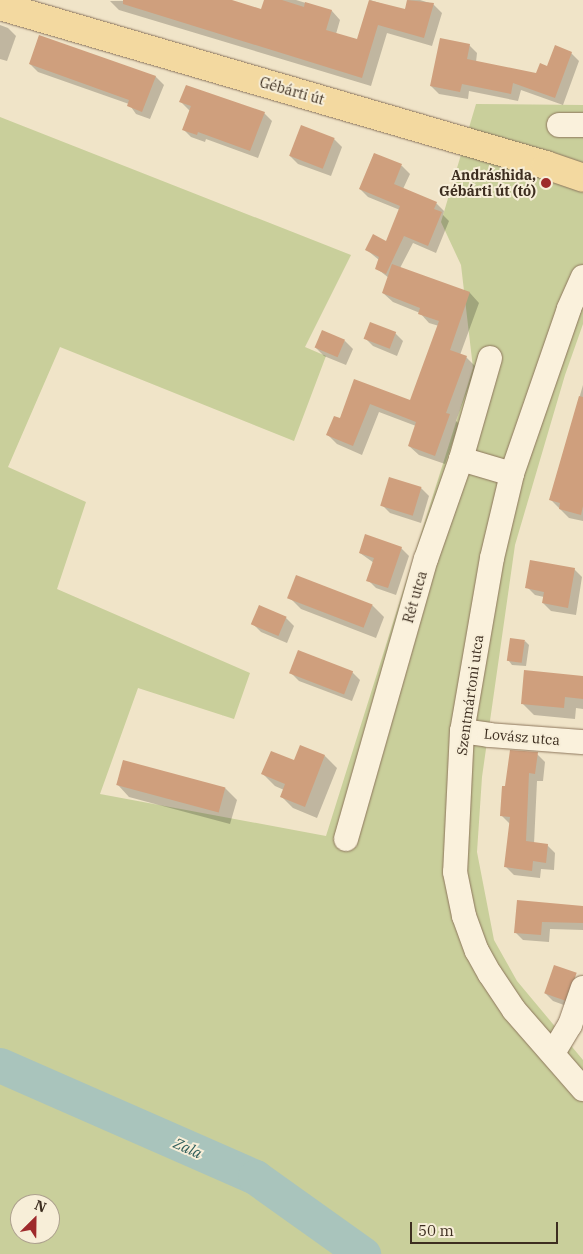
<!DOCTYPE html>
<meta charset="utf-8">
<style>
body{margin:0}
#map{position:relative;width:583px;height:1254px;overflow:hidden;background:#f0e4c8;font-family:"IBM Plex Serif",serif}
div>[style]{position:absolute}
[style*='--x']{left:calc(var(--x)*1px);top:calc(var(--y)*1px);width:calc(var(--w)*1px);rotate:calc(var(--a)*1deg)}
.green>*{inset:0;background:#c9cf9b}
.shadow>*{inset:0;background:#0003}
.river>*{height:35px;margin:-17.5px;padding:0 17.5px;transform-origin:17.5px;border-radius:17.5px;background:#a9c4bc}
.building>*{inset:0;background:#cf9f7d;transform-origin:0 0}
.roads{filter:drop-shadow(0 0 1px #8d765c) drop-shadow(0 0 1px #8d765c)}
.minor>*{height:24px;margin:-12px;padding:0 12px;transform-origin:12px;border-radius:12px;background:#faf1dc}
.major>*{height:28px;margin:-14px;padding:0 14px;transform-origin:14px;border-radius:14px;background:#f3d9a0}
.dots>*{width:14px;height:14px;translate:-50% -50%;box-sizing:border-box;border:2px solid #f7eed8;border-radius:50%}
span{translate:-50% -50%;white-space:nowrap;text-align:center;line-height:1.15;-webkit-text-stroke:4px #f7eed8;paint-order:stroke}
.street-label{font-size:14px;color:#3d2e20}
.poi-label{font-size:14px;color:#3d2e20;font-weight:700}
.right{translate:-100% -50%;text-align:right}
.water-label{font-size:15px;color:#2f5d5a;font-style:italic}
.north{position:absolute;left:10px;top:1194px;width:50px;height:50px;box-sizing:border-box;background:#f7eed8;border:1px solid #ada18e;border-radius:50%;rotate:23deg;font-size:14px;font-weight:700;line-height:20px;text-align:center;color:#3d2e20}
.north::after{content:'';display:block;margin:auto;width:18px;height:22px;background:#9e2a2b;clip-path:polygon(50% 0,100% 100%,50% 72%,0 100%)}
.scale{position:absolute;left:410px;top:1222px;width:148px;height:22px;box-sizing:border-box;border:2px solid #3d2e20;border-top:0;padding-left:6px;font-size:15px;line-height:18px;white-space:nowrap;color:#3d2e20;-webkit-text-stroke:4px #f7eed8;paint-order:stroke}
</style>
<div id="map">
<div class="green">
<div style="clip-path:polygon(evenodd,476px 104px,583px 105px,583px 324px,565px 375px,515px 545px,482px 777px,477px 852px,494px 940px,517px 981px,583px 1060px,583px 1254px,0 1254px,0 117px,351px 255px,305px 347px,326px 356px,294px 441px,60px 347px,8px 467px,86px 502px,57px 589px,250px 673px,234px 719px,138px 688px,100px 794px,326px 836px,473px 368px,461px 265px,441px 222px,476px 104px,20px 1204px,50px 1204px,50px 1234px,20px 1234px,20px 1204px)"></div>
</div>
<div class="shadow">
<div style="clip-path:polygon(227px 0,262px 11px,265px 0,296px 0,332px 11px,340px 20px,336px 34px,358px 41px,370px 0,405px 11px,408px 0,420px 0,433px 4px,442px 13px,432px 46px,387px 33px,371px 86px,119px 10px,110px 1px)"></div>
<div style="clip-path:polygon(0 25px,8px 28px,16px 36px,7px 61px,0 59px)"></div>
<div style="clip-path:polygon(39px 37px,156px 77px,164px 85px,150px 119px,136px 114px,129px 104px,38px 72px,30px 64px)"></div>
<div style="clip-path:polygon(469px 45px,477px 53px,476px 62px,537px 74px,571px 53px,579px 61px,563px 105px,521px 90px,518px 101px,469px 91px,468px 99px,439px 94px,431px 86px)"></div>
<div style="clip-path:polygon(181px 102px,264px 113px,272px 121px,258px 158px,206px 139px,205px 142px,191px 137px,183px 129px,190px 111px)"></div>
<div style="clip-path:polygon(334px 139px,342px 147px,331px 176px,298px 164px,290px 156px)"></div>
<div style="clip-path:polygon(374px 154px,402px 166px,410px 174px,403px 189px,436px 203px,444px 211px,443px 215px,449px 221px,436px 253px,413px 243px,400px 268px,470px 293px,479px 303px,460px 355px,466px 357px,476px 367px,456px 421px,459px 424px,445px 464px,419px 455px,409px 446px,416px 426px,379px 412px,362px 455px,337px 444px,328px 435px,340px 419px,355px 381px,411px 402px,439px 326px,429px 323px,420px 313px,393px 302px,383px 293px,389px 278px,376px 268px,379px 260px,367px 250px,387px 243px,400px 210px,368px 197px,360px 189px)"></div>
<div style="clip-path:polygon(395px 333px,403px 341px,397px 356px,373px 346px,365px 338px)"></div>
<div style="clip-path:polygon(345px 341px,353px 349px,346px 365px,324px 356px,316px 348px)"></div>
<div style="clip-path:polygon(583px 385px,583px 521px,569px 518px,550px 499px)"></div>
<div style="clip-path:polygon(421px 488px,429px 496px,421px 523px,390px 513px,382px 505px)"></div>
<div style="clip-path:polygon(401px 548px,409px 556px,396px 595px,376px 588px,368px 580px,374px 563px,360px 553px)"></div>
<div style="clip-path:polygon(574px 569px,582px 577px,576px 615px,551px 611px,543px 603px,544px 597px,535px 595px,527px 587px)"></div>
<div style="clip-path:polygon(289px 597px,372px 605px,384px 617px,376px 638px,301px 609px)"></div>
<div style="clip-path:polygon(286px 618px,294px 626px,287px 643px,261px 632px,253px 624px)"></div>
<div style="clip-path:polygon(525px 641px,529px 645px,526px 666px,512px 665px,509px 661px)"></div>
<div style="clip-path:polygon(352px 672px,360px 680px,352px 701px,299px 681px,291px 673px)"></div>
<div style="clip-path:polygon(583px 677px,583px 709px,576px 708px,575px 719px,534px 715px,522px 703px)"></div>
<div style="clip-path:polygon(537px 754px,545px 762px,543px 781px,537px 781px,534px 844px,547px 845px,555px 853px,554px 870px,541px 869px,540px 878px,514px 875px,506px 867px,510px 824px,502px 816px,507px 787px)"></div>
<div style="clip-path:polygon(325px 756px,337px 768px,317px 818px,293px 808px,281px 796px,284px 790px,275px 786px,263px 774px,294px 761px)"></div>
<div style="clip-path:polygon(118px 785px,225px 788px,237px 800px,230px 824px,129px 797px)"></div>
<div style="clip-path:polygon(518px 902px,583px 907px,583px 930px,550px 929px,549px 942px,523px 940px,515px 932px)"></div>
<div style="clip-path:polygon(569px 986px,577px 994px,572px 1008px,553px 1001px,545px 993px)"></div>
</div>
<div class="river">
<div style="--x:0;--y:1065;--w:279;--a:23.7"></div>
<div style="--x:255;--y:1177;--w:133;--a:35.5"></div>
</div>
<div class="building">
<div style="clip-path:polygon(123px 0,232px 0,261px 9px,264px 0,282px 0,304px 7px,305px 2px,332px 10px,326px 30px,357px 39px,369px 0,405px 9px,407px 0,434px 3px,424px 38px,378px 25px,362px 78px,123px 4px)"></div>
<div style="clip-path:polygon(39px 35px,156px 76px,142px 112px,127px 106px,129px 100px,29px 64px)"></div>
<div style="clip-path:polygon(440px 38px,470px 44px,467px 59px,536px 73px,540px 63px,547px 66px,555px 45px,572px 52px,555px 98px,513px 83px,511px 94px,462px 84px,460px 92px,430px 86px)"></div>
<div style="clip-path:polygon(186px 85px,265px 112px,250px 151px,198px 132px,197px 135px,182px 130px,191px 106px,179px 102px)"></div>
<div style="left:301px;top:125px;width:36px;height:33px;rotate:21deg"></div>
<div style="clip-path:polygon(374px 153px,402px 164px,394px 184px,437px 202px,434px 209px,442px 212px,428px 246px,404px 236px,386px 274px,375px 269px,379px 257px,365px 250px,373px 234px,386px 241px,400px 206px,359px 189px)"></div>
<div style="clip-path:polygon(392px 264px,470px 292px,450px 350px,467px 356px,446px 413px,450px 414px,435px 456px,408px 446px,416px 422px,370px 404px,353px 446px,326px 435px,334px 416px,340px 418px,354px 379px,410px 400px,439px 321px,418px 314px,420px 308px,382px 293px)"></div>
<div style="left:370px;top:322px;width:28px;height:18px;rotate:21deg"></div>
<div style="left:322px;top:330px;width:25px;height:19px;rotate:23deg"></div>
<div style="clip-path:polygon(579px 396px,583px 397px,583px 506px,581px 515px,559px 509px,560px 503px,549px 500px)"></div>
<div style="left:389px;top:477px;width:34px;height:30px;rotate:17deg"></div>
<div style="clip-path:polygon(365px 534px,402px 547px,388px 588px,366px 581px,374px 558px,359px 553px)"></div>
<div style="clip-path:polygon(530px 560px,575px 568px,568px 608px,542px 603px,544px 592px,525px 588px)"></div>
<div style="left:296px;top:575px;width:82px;height:25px;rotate:21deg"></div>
<div style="left:259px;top:605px;width:30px;height:21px;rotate:23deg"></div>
<div style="left:510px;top:638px;width:15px;height:23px;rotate:8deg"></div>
<div style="left:298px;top:650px;width:59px;height:25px;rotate:21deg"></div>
<div style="clip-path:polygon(524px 670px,583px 676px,583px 699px,565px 697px,564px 708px,521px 704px)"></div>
<div style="clip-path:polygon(300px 745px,325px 755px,305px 807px,280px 797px,285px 784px,261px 774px,271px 751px,294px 760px)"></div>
<div style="clip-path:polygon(510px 750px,538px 752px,535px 774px,529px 773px,526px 841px,548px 844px,546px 863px,533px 861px,532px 871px,504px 867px,510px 817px,500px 816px,502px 786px,505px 786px)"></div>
<div style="left:123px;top:760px;width:106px;height:26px;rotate:15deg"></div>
<div style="clip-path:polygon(517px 900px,583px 906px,583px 923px,542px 922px,541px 935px,514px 933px)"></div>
<div style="left:554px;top:965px;width:24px;height:30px;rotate:19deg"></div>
</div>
<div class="roads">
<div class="minor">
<div style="--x:559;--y:125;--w:24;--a:0"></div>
<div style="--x:583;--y:277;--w:35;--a:114"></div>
<div style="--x:569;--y:309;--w:175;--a:109.1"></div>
<div style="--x:512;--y:474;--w:86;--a:103.4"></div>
<div style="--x:492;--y:558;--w:176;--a:99.8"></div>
<div style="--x:462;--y:731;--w:141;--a:92.8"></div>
<div style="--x:455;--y:872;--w:45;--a:78.4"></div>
<div style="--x:464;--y:916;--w:37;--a:70"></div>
<div style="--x:477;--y:951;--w:26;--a:61"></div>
<div style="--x:490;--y:974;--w:43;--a:56.3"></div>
<div style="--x:514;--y:1010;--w:105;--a:48.9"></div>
<div style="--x:461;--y:459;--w:53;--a:16.4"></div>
<div style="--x:462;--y:731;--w:27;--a:8"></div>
<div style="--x:489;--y:735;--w:94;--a:4.3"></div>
<div style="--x:346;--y:839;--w:291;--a:-74.1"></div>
<div style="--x:426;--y:559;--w:106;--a:-70.7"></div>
<div style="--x:461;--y:459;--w:105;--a:-74"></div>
<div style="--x:553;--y:1053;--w:33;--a:-59"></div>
<div style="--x:570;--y:1025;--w:39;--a:-71"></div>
</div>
<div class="major">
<div style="--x:0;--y:6;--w:569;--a:16.24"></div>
<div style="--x:546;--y:165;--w:39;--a:19"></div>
</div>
</div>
<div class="dots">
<div style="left:546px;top:183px;background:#9e2a2b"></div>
</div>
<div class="street-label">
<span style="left:292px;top:91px;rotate:16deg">Gébárti út</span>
<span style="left:415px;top:597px;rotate:-74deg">Rét utca</span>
<span style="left:470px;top:695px;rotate:-82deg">Szentmártoni utca</span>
<span style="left:522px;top:737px;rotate:5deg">Lovász utca</span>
</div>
<div class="poi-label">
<span class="right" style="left:536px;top:183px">Andráshida,<br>Gébárti út (tó)</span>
</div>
<div class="water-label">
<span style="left:188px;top:1148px;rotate:24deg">Zala</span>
</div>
<div class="north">N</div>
<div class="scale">50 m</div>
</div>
